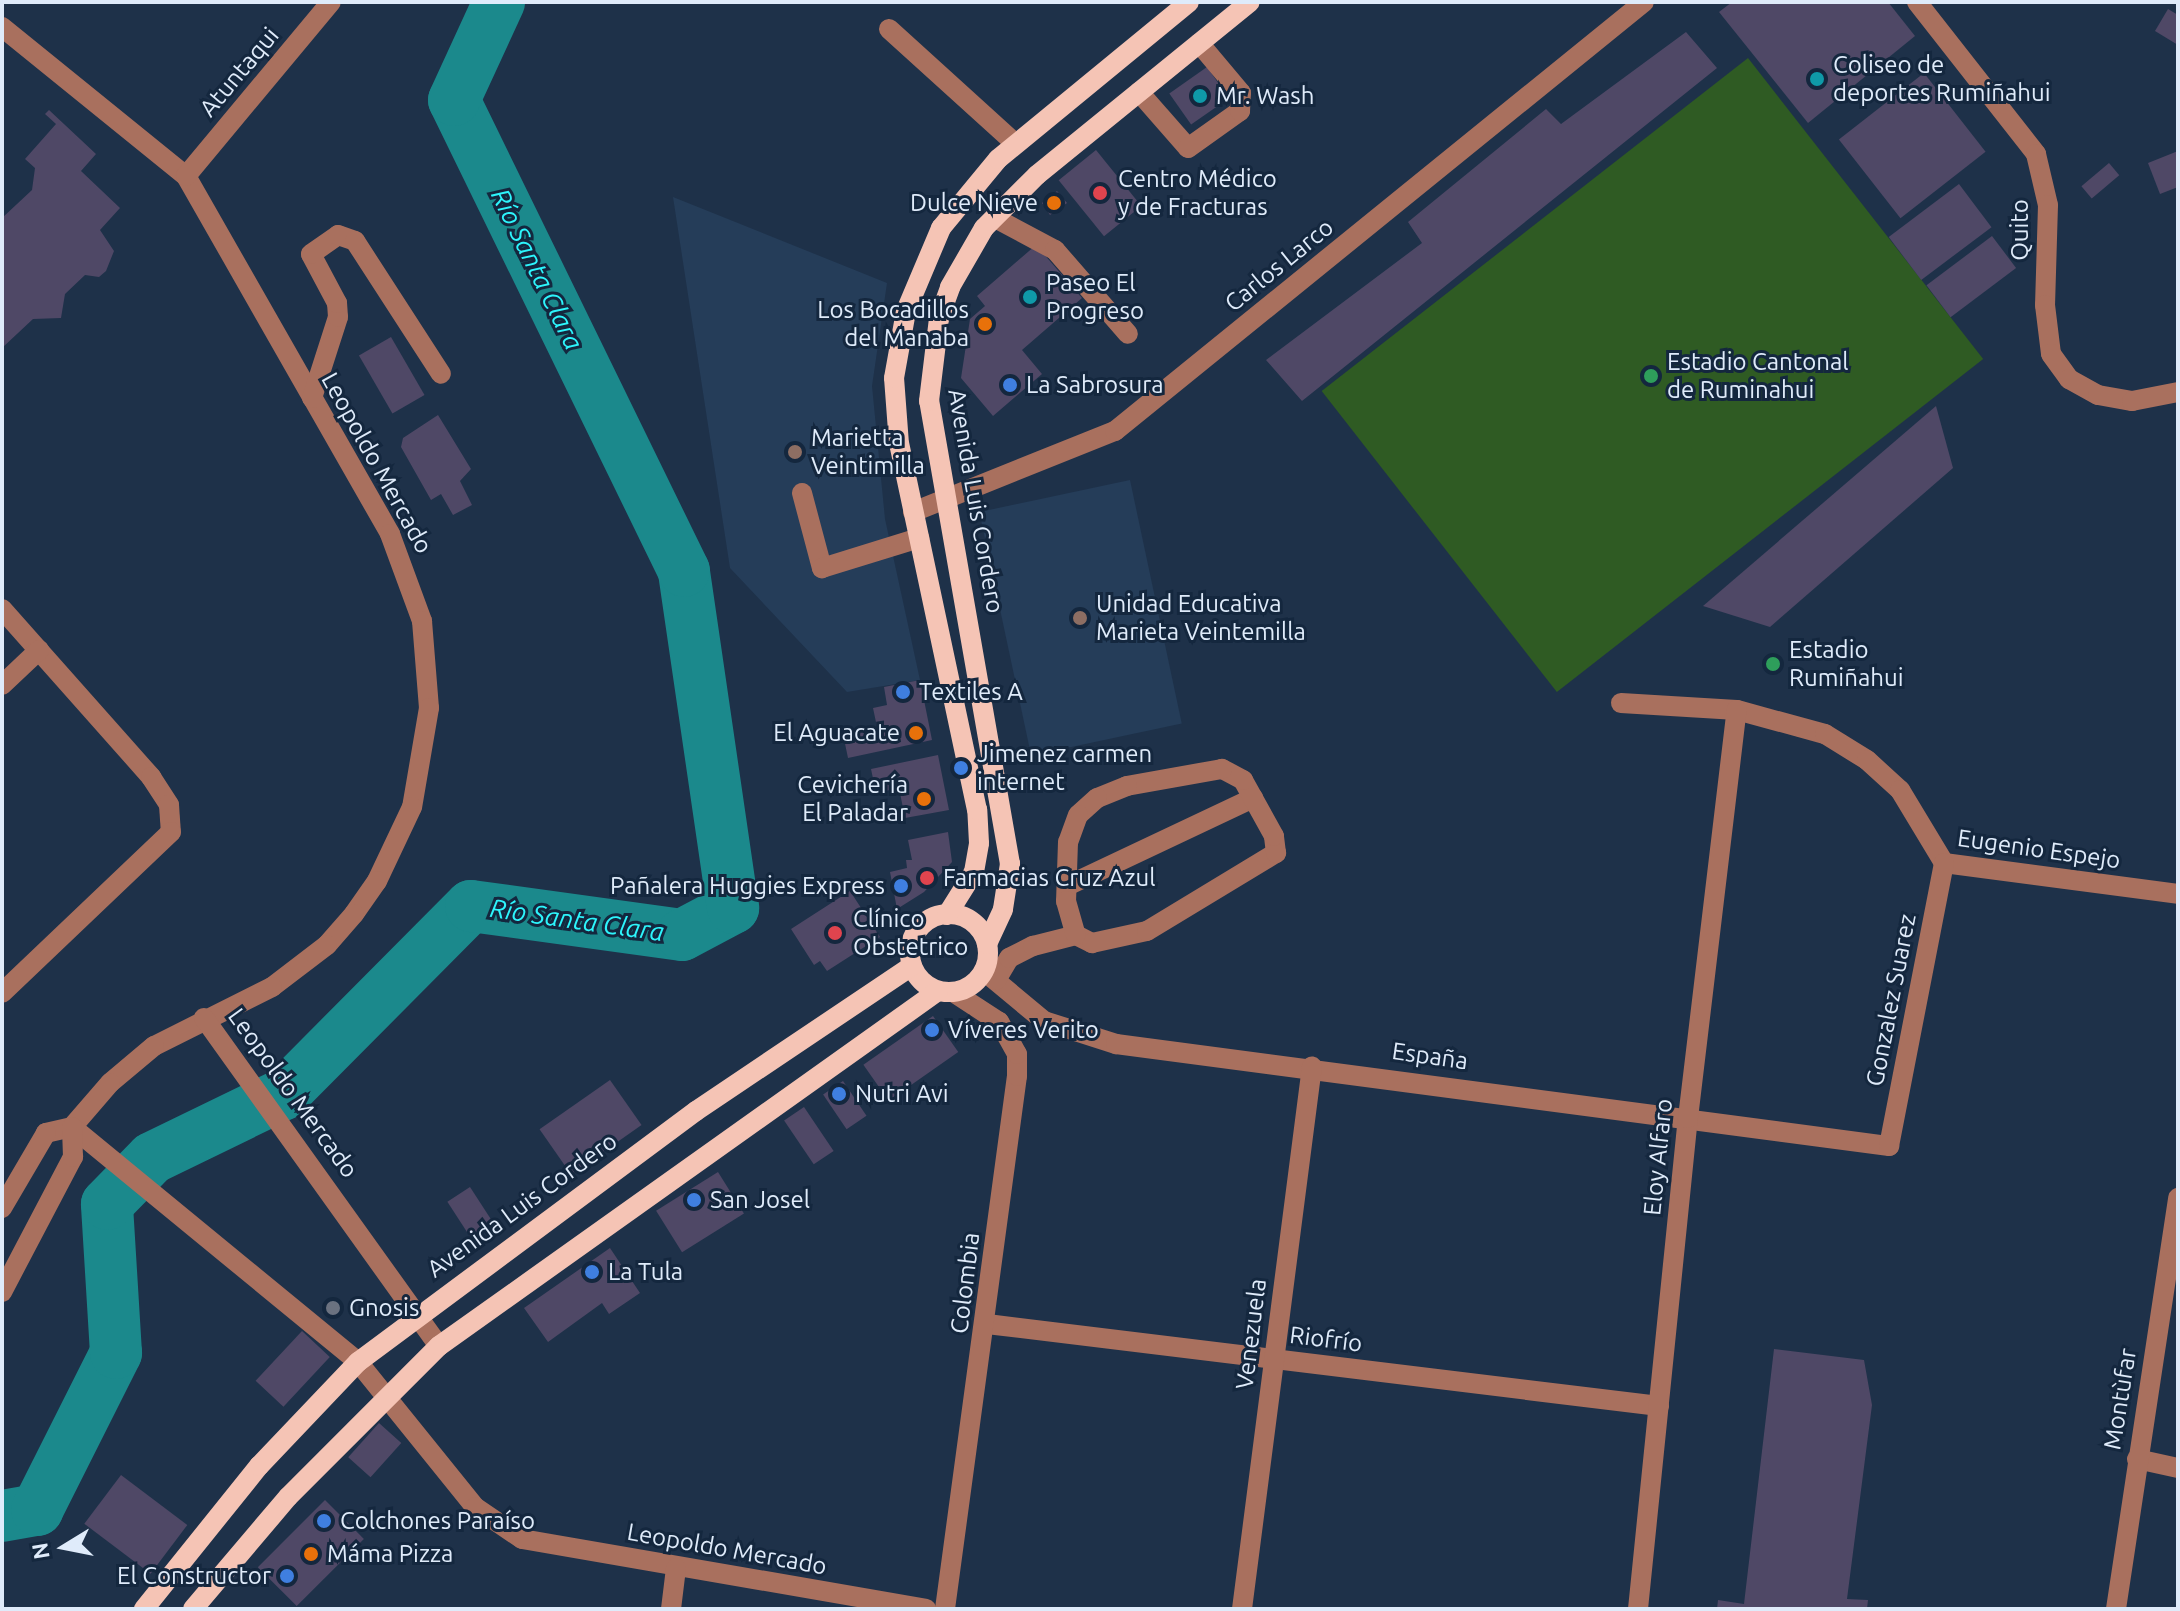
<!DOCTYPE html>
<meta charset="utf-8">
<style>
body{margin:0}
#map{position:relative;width:2180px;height:1611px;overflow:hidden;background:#1e3149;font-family:Ubuntu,sans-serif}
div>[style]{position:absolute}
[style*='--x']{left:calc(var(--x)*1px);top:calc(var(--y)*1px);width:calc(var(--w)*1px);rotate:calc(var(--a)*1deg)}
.built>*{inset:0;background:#253d59;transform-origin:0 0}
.green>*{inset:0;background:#2f5b23;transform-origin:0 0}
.river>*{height:52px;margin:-26px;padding:0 26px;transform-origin:26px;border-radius:26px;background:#1b898c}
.building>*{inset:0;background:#4f4866;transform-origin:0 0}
.minor>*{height:20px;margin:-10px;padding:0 10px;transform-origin:10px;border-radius:10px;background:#a9705e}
.major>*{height:20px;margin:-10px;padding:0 10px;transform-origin:10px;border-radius:10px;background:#f5c4b5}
.major>.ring{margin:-10px;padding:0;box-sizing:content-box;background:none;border:20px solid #f5c4b5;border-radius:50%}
.dots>*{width:22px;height:22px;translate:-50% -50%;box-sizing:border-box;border:4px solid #14273e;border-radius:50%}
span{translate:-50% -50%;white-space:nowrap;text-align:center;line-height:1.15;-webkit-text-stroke:6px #14273e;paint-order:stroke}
.poi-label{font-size:24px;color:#dfebfa}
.left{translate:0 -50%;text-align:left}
.right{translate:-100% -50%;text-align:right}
.street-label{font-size:24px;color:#dfebfa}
.water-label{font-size:26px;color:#2df5fc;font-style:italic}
.frame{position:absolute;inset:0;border:4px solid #dfebfa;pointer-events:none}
.north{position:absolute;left:24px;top:1507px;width:80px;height:80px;-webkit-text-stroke:6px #14273e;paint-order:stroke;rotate:260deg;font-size:22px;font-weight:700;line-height:32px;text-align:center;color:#dfebfa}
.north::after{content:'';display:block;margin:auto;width:28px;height:36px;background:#dfebfa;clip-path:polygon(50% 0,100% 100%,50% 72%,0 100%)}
</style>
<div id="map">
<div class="built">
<div style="clip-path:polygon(673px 197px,887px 283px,872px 386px,885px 519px,920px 680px,847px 692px,730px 568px)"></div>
<div style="left:1130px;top:480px;width:249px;height:154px;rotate:78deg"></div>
</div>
<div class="green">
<div style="left:1748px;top:58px;width:382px;height:541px;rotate:52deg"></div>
</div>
<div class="river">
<div style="--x:2;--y:1516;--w:36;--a:-10"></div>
<div style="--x:37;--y:1510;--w:176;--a:-63.3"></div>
<div style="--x:116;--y:1353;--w:149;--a:-93.5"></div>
<div style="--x:107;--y:1204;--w:64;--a:-45.6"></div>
<div style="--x:152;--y:1158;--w:147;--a:-25.9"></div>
<div style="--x:284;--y:1094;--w:265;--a:-45.2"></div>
<div style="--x:471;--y:906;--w:213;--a:7.8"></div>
<div style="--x:682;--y:935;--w:58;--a:-27.9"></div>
<div style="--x:733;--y:908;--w:341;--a:-98.3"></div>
<div style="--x:684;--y:571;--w:524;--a:-116.03"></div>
<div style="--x:454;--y:100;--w:108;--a:-65.3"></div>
</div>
<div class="building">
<div style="clip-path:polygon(1732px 2px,1888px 2px,1915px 36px,1808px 123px,1719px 12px)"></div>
<div style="clip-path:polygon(2168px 9px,2178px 15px,2178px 45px,2155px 31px)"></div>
<div style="clip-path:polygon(1686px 32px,1717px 68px,1302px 401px,1266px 360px,1422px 243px,1408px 222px,1546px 109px,1561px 124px)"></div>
<div style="left:1207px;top:67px;width:38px;height:46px;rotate:55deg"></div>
<div style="left:1924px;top:73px;width:100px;height:108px;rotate:52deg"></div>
<div style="clip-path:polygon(49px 110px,96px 154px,81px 171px,120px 208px,100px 230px,114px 251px,106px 271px,99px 277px,85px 275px,65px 294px,61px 318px,33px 319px,2px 348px,2px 218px,32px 190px,35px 168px,25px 159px,56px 124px,45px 114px)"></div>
<div style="left:1096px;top:150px;width:72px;height:48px;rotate:51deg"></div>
<div style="clip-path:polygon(2178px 151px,2178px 187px,2160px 194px,2148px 163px)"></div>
<div style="left:2109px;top:163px;width:16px;height:36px;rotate:50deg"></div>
<div style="left:1959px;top:184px;width:54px;height:88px;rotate:53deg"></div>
<div style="clip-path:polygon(1057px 191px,1067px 203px,1050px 215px,1042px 203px)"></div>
<div style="left:1992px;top:236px;width:40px;height:82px;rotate:53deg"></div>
<div style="clip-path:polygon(1036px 245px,1082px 298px,1022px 350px,1042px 374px,993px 416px,961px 378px,970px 319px,985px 306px,977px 296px)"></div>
<div style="left:391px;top:337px;width:67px;height:37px;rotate:60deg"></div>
<div style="clip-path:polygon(1936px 406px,1953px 468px,1770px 627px,1703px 606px)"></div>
<div style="clip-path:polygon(438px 415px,471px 469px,460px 481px,472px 505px,453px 515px,441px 494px,431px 500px,401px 447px,403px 438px)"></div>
<div style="clip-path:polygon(920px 680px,932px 740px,848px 758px,843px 734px,877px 727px,873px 708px,887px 705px,884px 687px)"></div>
<div style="clip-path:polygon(938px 755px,949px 810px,905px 818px,899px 788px,876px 793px,871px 769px)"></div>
<div style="clip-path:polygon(948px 832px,952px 862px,924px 892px,897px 909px,890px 872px,907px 868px,906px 860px,912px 860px,908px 840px)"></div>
<div style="clip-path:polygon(850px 891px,880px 937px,827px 971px,820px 961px,814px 965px,791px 929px)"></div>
<div style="left:933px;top:1016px;width:44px;height:85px;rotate:55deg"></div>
<div style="left:610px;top:1080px;width:55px;height:86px;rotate:55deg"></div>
<div style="left:843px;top:1081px;width:42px;height:24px;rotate:56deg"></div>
<div style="left:804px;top:1107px;width:53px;height:24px;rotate:56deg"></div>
<div style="left:718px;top:1172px;width:49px;height:73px;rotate:58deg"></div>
<div style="left:470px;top:1187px;width:45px;height:27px;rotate:57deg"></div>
<div style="clip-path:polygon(610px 1248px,640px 1293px,609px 1314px,602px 1303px,548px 1342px,524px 1308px)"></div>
<div style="left:302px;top:1331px;width:38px;height:68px;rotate:43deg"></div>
<div style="clip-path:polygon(1774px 1349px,1864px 1360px,1872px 1405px,1847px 1599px,1868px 1600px,1867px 1609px,1717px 1609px,1718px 1600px,1744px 1604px)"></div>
<div style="left:379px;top:1423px;width:30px;height:46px;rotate:42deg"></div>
<div style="left:121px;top:1475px;width:83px;height:61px;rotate:37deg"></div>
<div style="left:325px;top:1500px;width:55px;height:95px;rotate:45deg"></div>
</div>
<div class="minor">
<div style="--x:1917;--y:2;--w:193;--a:51.9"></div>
<div style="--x:2036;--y:154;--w:52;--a:76.8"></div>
<div style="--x:2048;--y:205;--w:100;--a:91.7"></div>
<div style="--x:2045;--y:305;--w:49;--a:83"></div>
<div style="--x:2051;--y:354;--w:31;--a:54"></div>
<div style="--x:2069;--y:379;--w:33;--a:29"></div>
<div style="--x:2098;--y:395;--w:35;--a:10"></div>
<div style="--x:2132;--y:401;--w:47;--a:-11.1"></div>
<div style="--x:2;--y:27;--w:237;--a:39"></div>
<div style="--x:186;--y:176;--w:412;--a:60.3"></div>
<div style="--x:390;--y:534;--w:93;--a:69.8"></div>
<div style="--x:422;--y:621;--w:87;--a:85.4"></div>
<div style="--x:429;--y:708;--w:100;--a:99.7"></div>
<div style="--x:412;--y:807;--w:82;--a:115.3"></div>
<div style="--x:377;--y:881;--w:40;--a:124.9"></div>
<div style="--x:354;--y:914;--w:41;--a:131.1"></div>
<div style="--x:327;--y:945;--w:69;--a:142.6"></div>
<div style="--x:272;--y:987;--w:132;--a:153.4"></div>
<div style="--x:154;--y:1046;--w:57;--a:139.9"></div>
<div style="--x:110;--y:1083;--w:58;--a:130.8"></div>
<div style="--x:72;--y:1127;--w:27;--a:167"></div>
<div style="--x:46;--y:1133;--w:87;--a:120.4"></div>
<div style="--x:889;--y:29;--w:171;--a:42.2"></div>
<div style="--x:1139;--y:92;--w:74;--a:48.8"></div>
<div style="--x:1188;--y:148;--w:64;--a:-35.4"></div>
<div style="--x:1240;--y:111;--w:18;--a:-87"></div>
<div style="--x:1241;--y:93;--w:65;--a:-130"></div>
<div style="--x:186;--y:176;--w:226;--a:-50.2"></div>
<div style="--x:995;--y:218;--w:68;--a:28.1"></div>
<div style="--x:1055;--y:250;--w:111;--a:49"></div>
<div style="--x:312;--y:398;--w:85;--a:-72.2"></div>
<div style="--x:338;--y:317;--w:14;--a:-94"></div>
<div style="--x:337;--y:303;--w:55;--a:-118"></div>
<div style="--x:311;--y:254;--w:33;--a:-35"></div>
<div style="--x:338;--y:235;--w:18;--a:19"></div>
<div style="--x:355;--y:241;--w:158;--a:57.1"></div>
<div style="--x:802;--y:493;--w:78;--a:75.1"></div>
<div style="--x:822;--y:568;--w:102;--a:-17.2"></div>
<div style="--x:913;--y:512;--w:218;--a:-21.9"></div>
<div style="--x:1115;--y:431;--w:681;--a:-39.04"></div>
<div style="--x:2;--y:609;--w:225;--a:48.4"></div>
<div style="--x:151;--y:777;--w:33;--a:57"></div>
<div style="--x:169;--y:805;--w:27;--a:86"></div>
<div style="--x:171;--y:832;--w:233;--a:136.4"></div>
<div style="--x:2;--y:685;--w:51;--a:-43.4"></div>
<div style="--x:1621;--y:703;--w:116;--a:3.5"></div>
<div style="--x:1737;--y:710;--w:91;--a:15.3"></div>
<div style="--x:1825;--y:734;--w:49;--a:31.8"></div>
<div style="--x:1867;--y:760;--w:45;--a:42.3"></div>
<div style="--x:1900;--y:790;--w:85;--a:58.9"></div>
<div style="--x:1944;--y:863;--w:236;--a:7.5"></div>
<div style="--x:1067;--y:886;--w:206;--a:-25.3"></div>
<div style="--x:984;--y:971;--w:78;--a:39.8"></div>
<div style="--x:1044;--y:1021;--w:76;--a:17.7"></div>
<div style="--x:1116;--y:1044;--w:780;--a:7.52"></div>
<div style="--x:1889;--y:1146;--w:288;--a:-79"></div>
<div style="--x:996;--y:980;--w:26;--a:-59"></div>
<div style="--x:1009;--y:958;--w:27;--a:-27"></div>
<div style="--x:1033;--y:946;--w:44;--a:-14.3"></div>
<div style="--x:1076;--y:935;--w:18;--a:27"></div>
<div style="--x:1092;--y:943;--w:56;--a:-12.3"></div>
<div style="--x:1147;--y:931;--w:151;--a:-31.2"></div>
<div style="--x:1276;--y:853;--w:17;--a:-97"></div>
<div style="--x:1274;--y:836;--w:64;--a:-119"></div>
<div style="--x:1243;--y:780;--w:24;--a:-152"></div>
<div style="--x:1222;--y:769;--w:97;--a:169.9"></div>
<div style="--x:1127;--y:786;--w:32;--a:158"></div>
<div style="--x:1097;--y:798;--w:25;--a:138"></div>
<div style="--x:1078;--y:815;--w:29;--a:110"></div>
<div style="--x:1068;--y:842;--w:59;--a:91.9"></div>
<div style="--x:1066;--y:901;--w:35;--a:74"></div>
<div style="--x:204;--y:1018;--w:403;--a:54.4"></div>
<div style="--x:72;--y:1127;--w:370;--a:39.4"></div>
<div style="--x:358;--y:1362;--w:186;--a:51.1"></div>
<div style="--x:475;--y:1507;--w:57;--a:34.2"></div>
<div style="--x:522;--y:1539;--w:410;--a:9.8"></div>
<div style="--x:2;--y:1292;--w:153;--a:-62.3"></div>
<div style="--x:73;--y:1157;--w:30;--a:-92"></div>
<div style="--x:987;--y:1324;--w:677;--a:6.96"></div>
<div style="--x:2137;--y:1459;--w:42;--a:12.4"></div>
<div style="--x:671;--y:1609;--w:41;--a:-83"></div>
<div style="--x:945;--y:1609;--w:538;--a:-82.31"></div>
<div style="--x:1017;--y:1076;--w:22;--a:-90"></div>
<div style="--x:1017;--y:1054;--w:37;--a:-119"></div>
<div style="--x:999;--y:1022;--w:55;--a:-146.9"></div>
<div style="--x:1242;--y:1609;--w:547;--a:-82.65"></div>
<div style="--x:1638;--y:1609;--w:494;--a:-84.2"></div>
<div style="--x:1688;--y:1118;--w:411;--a:-83.2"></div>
<div style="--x:2116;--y:1609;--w:416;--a:-81.4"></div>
</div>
<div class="major">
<div class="ring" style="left:910px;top:914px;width:58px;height:58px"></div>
<div style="--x:947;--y:915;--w:51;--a:-57.9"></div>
<div style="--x:974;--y:872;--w:29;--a:-80"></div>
<div style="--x:979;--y:843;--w:33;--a:-93"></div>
<div style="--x:977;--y:810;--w:374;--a:-102"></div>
<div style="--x:899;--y:444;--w:66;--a:-94.3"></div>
<div style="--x:894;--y:378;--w:68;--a:-79.8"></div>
<div style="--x:906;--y:311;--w:90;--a:-67.1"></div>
<div style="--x:941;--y:228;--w:89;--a:-50.4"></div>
<div style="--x:998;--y:159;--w:247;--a:-39.4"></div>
<div style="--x:987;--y:944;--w:38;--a:-65"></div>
<div style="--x:1003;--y:909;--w:46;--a:-81.2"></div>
<div style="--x:1010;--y:864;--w:470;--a:-99.9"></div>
<div style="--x:929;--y:401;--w:84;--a:-83.1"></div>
<div style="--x:939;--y:318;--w:33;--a:-70"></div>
<div style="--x:950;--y:287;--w:68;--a:-60"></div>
<div style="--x:984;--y:228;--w:75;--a:-45"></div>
<div style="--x:1037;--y:175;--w:274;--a:-39.1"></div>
<div style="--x:144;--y:1609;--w:184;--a:-51.2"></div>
<div style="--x:259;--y:1466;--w:144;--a:-46.4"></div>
<div style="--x:358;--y:1362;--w:421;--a:-36.6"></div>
<div style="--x:696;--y:1111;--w:260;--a:-33.9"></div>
<div style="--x:193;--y:1609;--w:147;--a:-49.7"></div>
<div style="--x:288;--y:1497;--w:214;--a:-45"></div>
<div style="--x:439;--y:1346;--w:612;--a:-35.43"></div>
</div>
<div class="dots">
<div style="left:1817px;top:79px;background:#0f9aa8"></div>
<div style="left:1200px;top:96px;background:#0f9aa8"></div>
<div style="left:1100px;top:193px;background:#e0444e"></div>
<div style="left:1054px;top:203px;background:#e8710a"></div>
<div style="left:1030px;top:297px;background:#0f9aa8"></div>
<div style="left:985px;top:324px;background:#e8710a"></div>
<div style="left:1651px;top:376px;background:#2e9e5b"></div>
<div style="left:1010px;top:385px;background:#3f7fe0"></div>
<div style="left:795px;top:452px;background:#8d6e63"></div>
<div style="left:1080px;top:618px;background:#8d6e63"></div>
<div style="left:1773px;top:664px;background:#2e9e5b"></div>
<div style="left:903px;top:692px;background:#3f7fe0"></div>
<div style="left:916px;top:733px;background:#e8710a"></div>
<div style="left:961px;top:768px;background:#3f7fe0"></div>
<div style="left:924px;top:799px;background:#e8710a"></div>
<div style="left:927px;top:878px;background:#e0444e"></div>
<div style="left:901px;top:886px;background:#3f7fe0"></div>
<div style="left:835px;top:933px;background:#e0444e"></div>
<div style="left:932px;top:1030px;background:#3f7fe0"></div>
<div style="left:839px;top:1094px;background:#3f7fe0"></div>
<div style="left:694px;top:1200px;background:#3f7fe0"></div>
<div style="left:592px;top:1272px;background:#3f7fe0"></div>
<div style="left:333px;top:1308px;background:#6b7280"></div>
<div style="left:324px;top:1521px;background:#3f7fe0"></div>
<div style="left:311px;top:1554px;background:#e8710a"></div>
<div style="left:287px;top:1576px;background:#3f7fe0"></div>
</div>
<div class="poi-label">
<span class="left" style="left:1833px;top:79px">Coliseo de<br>deportes Rumiñahui</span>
<span class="left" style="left:1216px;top:96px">Mr. Wash</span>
<span class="left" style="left:1118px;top:193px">Centro Médico<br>y de Fracturas</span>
<span class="right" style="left:1038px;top:203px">Dulce Nieve</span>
<span class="left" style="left:1046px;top:297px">Paseo El<br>Progreso</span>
<span class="right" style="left:969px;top:324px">Los Bocadillos<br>del Manaba</span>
<span class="left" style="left:1667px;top:376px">Estadio Cantonal<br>de Ruminahui</span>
<span class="left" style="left:1026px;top:385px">La Sabrosura</span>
<span class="left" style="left:811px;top:452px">Marietta<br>Veintimilla</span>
<span class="left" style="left:1096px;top:618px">Unidad Educativa<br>Marieta Veintemilla</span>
<span class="left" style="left:1789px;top:664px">Estadio<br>Rumiñahui</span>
<span class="left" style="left:919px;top:692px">Textiles A</span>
<span class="right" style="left:900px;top:733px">El Aguacate</span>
<span class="left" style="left:977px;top:768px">Jimenez carmen<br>internet</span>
<span class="right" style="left:908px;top:799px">Cevichería<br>El Paladar</span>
<span class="left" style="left:943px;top:878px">Farmacias Cruz Azul</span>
<span class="right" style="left:885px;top:886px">Pañalera Huggies Express</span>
<span class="left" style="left:853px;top:933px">Clínico<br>Obstetrico</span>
<span class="left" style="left:948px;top:1030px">Víveres Verito</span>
<span class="left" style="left:855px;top:1094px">Nutri Avi</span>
<span class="left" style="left:710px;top:1200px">San Josel</span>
<span class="left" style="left:608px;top:1272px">La Tula</span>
<span class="left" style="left:349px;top:1308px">Gnosis</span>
<span class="left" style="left:340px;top:1521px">Colchones Paraíso</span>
<span class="left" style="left:327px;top:1554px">Máma Pizza</span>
<span class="right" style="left:271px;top:1576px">El Constructor</span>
</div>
<div class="street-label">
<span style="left:239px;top:72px;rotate:-50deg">Atuntaqui</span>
<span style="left:2020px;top:230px;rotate:-90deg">Quito</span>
<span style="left:1279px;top:265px;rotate:-39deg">Carlos Larco</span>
<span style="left:377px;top:463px;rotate:61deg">Leopoldo Mercado</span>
<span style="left:976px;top:501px;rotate:80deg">Avenida Luis Cordero</span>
<span style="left:2039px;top:849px;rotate:8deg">Eugenio Espejo</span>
<span style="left:1891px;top:1000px;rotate:-79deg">Gonzalez Suarez</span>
<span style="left:1430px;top:1056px;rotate:8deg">España</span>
<span style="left:293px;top:1093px;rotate:54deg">Leopoldo Mercado</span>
<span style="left:1658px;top:1157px;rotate:-84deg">Eloy Alfaro</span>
<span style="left:522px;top:1205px;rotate:-36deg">Avenida Luis Cordero</span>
<span style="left:965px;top:1283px;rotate:-83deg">Colombia</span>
<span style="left:1251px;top:1334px;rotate:-83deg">Venezuela</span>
<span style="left:1326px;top:1339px;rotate:7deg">Riofrío</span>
<span style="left:2120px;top:1399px;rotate:-81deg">Montùfar</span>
<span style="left:727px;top:1549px;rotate:10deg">Leopoldo Mercado</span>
</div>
<div class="water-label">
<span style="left:537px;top:269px;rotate:64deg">Río Santa Clara</span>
<span style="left:577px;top:920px;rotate:8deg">Río Santa Clara</span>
</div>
<div class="frame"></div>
<div class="north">N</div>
</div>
